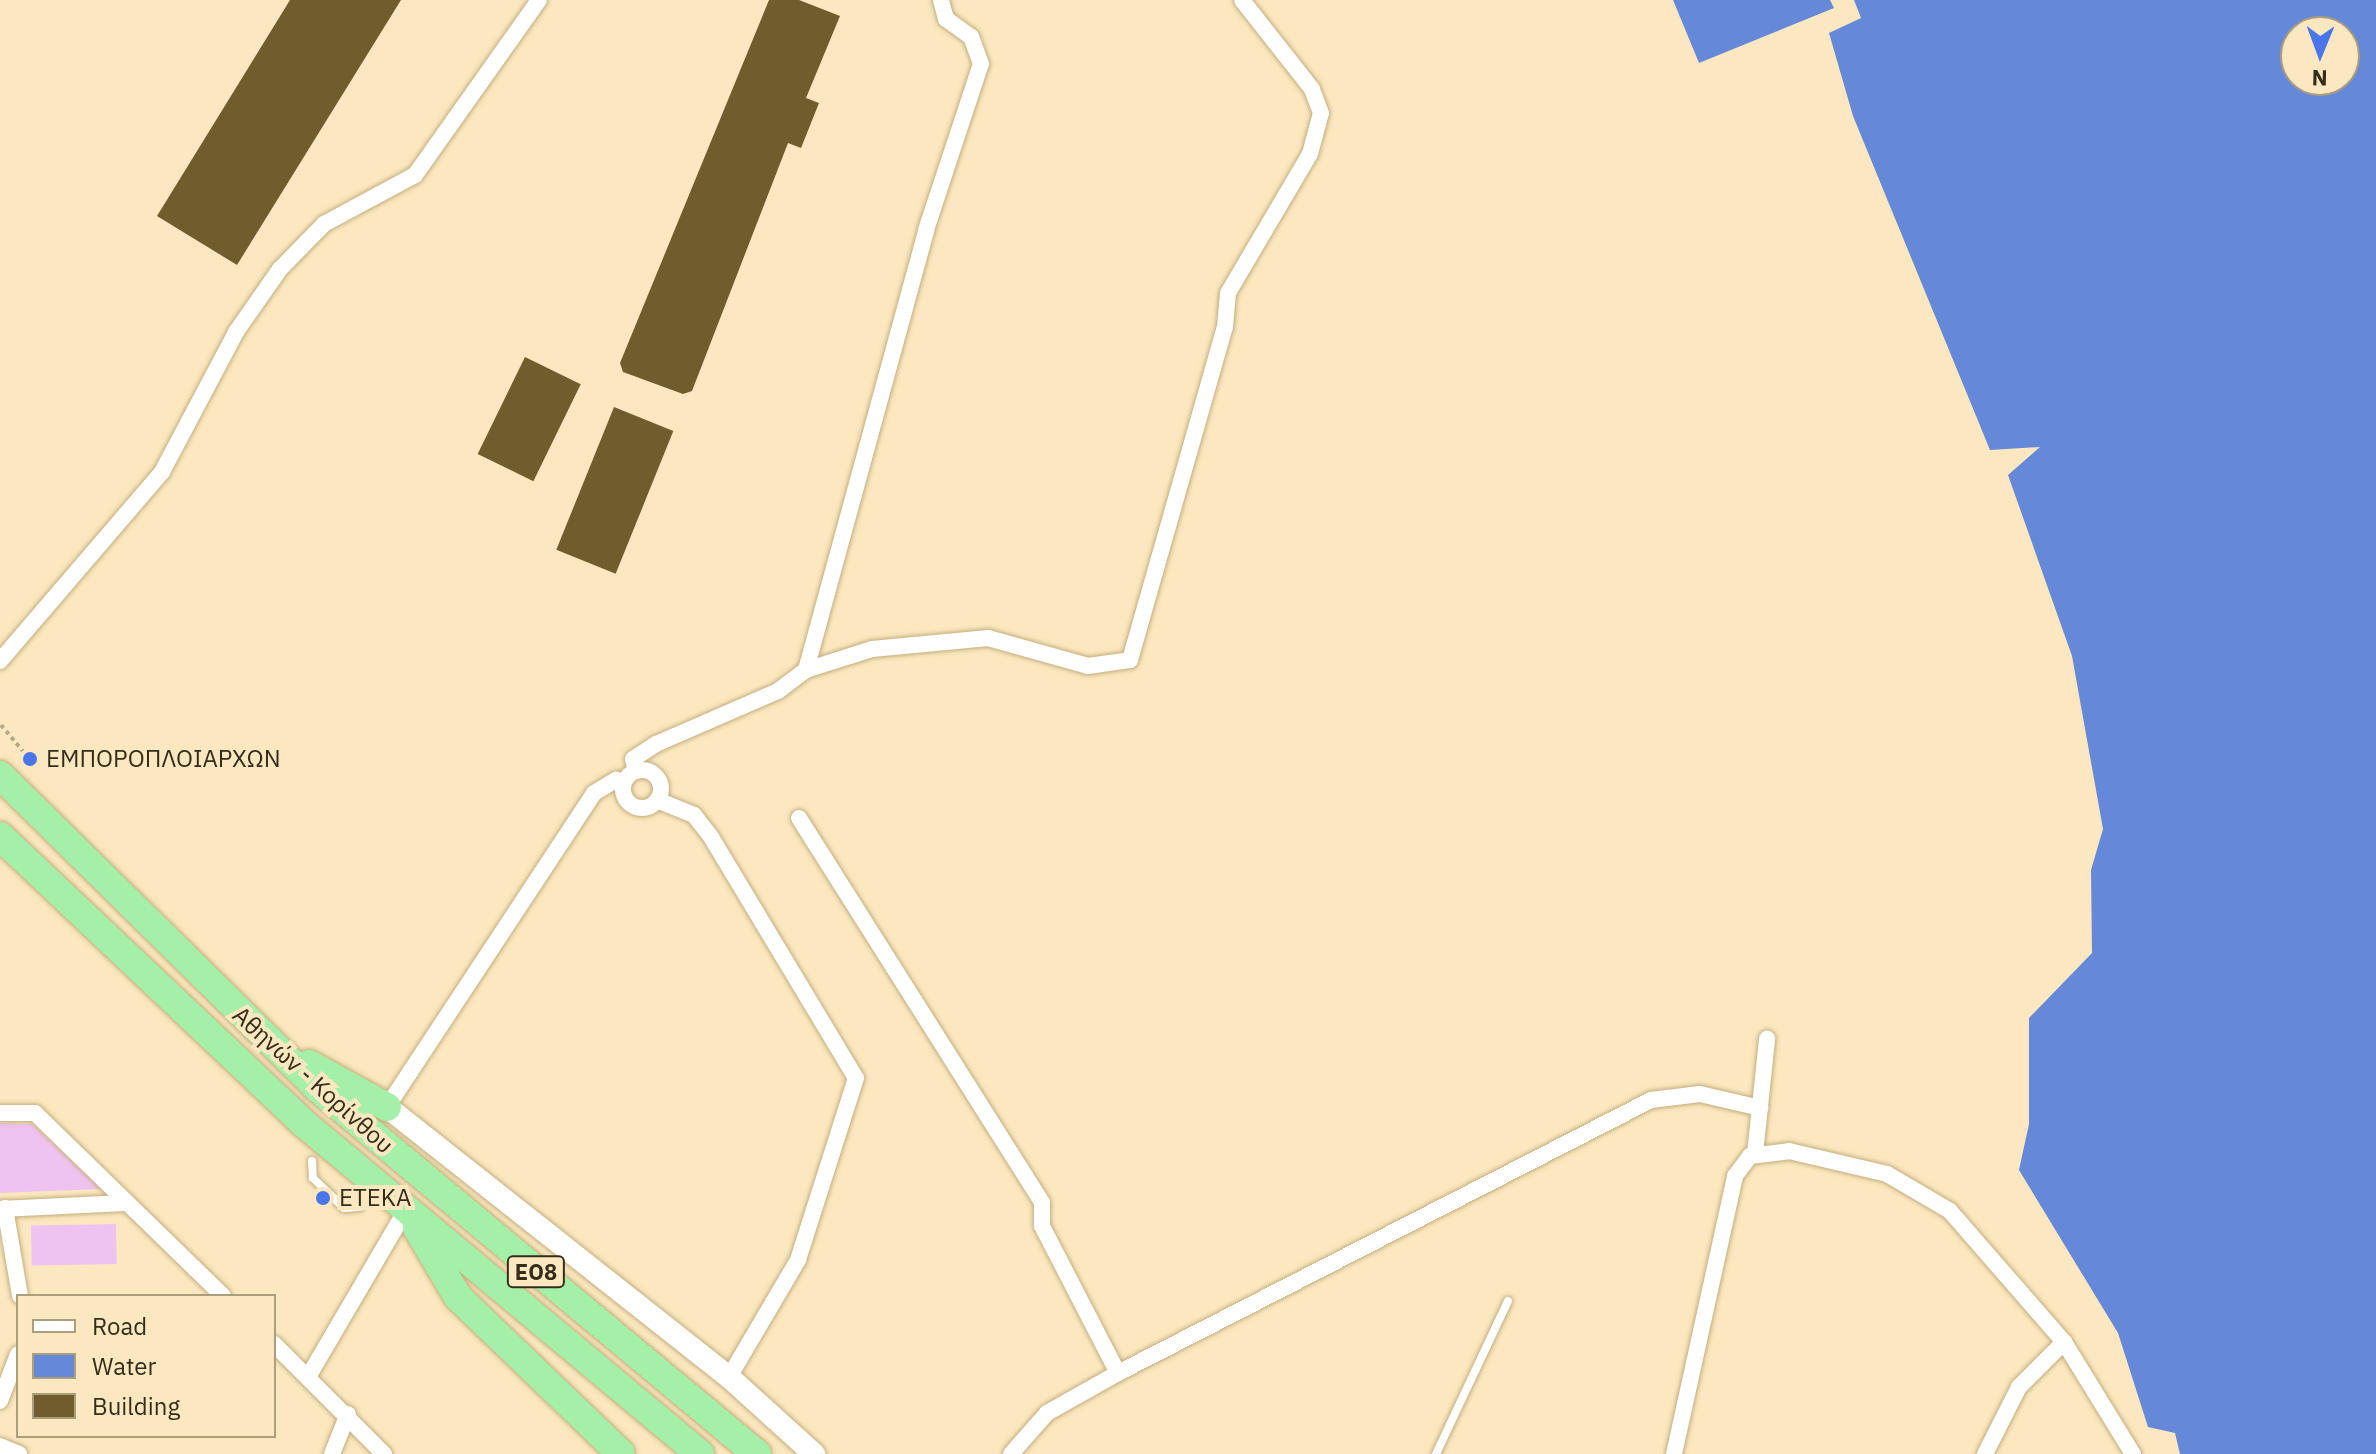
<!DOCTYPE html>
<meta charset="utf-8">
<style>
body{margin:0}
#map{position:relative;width:2376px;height:1454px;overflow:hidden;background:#fbe8c0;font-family:"IBM Plex Sans",sans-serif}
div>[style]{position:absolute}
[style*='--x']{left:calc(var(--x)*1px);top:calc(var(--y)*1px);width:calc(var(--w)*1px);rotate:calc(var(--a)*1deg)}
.green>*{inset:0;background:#efc3f1;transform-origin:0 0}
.water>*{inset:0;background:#6688d8}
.building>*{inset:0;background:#715c2d;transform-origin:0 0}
.path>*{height:4px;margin-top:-2px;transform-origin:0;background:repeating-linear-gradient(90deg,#b8a988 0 4px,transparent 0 8px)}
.roads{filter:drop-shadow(0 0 2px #c5ae7e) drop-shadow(0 0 2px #c5ae7e)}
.service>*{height:8px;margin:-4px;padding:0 4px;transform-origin:4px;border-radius:4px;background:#fff}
.minor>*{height:16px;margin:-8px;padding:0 8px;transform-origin:8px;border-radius:8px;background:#fff}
.minor>.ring{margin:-8px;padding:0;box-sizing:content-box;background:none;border:16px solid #fff;border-radius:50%}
.secondary>*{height:22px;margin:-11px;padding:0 11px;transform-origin:11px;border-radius:11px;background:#fff}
.trunk>*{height:28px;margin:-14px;padding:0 14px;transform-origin:14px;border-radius:14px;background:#a4f0a8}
.dots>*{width:22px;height:22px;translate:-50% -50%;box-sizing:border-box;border:4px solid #fbe8c0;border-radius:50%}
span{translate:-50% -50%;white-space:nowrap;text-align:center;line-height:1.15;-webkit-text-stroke:8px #fbe8c0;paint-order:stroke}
.shield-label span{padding:2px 6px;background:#fbe8c0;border:2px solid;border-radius:6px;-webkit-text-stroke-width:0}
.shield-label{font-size:22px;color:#362d19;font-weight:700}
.poi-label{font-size:24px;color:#362d19}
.left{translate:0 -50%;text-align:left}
.street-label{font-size:24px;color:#362d19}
.legend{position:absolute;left:16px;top:1294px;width:260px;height:144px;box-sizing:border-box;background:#fbe8c0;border:2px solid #ac9d7d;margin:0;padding:10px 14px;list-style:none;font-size:24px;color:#362d19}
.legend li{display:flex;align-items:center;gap:16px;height:40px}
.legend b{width:40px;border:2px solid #ac9d7d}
.north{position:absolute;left:2280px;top:16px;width:80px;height:80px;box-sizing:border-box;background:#fbe8c0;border:2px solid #ac9d7d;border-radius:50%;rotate:181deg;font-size:22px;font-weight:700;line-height:32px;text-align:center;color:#362d19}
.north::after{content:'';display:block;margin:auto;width:28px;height:36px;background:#4a76e9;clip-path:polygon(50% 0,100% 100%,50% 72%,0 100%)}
</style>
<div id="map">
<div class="green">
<div style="clip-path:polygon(0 1123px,32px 1124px,102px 1189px,0 1193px)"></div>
<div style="left:116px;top:1224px;width:40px;height:85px;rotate:89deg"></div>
</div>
<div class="water">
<div style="clip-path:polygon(1673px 0,1830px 0,1834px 8px,1699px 63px)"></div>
<div style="clip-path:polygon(evenodd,1854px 0,2376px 0,2376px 1454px,2180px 1454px,2175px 1433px,2148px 1427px,2118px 1333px,2019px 1170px,2029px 1124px,2029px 1018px,2092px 953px,2091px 870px,2103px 829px,2072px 656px,2008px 475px,2040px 447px,1990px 450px,1853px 116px,1829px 33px,1861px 18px,1854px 0,2296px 32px,2344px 32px,2344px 80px,2296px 80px,2296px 32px)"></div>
</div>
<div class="building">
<div style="clip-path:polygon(290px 0,401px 0,237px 265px,157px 216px)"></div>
<div style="clip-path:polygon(769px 0,799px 0,840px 16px,806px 98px,819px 103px,801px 148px,788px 143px,692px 391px,683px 394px,623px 372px,620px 363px)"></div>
<div style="left:525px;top:357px;width:62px;height:108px;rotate:26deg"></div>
<div style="left:614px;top:407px;width:64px;height:154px;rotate:22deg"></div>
</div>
<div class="path">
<div style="--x:1;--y:725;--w:34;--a:50"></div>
</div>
<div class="roads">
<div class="service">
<div style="--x:312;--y:1161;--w:17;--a:87"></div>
<div style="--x:313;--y:1178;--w:43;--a:44.1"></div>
<div style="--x:344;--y:1208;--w:16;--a:-4"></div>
<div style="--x:1436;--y:1454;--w:169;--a:-64.8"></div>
</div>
<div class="minor">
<div style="--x:0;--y:661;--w:249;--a:-49.4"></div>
<div style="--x:162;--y:472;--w:158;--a:-62.1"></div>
<div style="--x:236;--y:332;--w:77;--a:-55.1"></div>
<div style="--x:280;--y:269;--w:63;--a:-45.6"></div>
<div style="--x:324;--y:224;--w:103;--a:-28.3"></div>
<div style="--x:415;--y:175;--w:214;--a:-54.7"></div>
<div style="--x:806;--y:670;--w:456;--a:-74.7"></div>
<div style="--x:926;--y:230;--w:175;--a:-71.7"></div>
<div style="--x:981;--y:64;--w:29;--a:-110"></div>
<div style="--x:971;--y:37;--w:31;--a:-144"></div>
<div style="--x:946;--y:19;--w:20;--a:-105"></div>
<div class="ring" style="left:623px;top:770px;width:22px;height:22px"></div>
<div style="--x:636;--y:771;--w:12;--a:-104"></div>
<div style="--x:633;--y:759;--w:27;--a:-33"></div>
<div style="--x:656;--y:744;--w:133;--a:-23.5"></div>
<div style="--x:778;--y:691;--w:35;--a:-37"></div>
<div style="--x:806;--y:670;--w:69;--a:-17.7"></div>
<div style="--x:872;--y:649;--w:117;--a:-5.4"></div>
<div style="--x:988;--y:638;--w:104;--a:15.6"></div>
<div style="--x:1088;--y:666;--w:42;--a:-8.1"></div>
<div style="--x:1130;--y:660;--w:346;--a:-74.1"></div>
<div style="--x:1225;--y:327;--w:34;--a:-85"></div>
<div style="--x:1228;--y:293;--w:161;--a:-59.5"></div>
<div style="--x:1310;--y:154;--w:42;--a:-75"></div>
<div style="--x:1321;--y:113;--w:26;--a:-111"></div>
<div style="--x:1312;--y:89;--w:113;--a:-128.2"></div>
<div style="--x:657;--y:800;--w:40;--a:22"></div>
<div style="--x:694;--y:815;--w:28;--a:52"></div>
<div style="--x:711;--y:837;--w:281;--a:59"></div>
<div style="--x:856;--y:1078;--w:191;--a:107.7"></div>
<div style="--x:798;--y:1260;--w:136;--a:120.5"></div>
<div style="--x:799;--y:818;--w:455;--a:57.7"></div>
<div style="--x:1042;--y:1203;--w:23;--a:90"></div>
<div style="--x:1042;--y:1226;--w:165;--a:62.7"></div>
<div style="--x:387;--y:1107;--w:376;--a:-56.6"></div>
<div style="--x:594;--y:793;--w:26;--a:-31"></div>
<div style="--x:616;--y:780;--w:9;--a:41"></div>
<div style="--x:0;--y:1113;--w:35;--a:0"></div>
<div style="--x:35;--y:1113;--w:262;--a:44.2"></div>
<div style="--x:1755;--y:1154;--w:116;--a:-84"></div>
<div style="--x:5;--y:1208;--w:89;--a:80.3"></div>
<div style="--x:0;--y:1209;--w:125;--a:-2.7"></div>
<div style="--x:274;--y:1344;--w:156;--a:45"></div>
<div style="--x:308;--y:1377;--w:194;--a:-59.6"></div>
<div style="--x:0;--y:1401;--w:50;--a:-69"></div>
<div style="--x:0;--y:1446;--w:21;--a:23"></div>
<div style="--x:332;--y:1454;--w:43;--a:-68.2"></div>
<div style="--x:1011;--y:1454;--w:55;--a:-48.7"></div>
<div style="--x:1047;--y:1413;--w:81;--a:-29.4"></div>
<div style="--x:1118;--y:1373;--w:599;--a:-27.12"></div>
<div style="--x:1651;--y:1100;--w:49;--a:-7"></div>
<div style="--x:1700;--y:1094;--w:62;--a:13.1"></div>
<div style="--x:1674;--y:1454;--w:285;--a:-77.6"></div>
<div style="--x:1735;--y:1176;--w:25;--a:-53"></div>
<div style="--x:1750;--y:1156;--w:39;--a:-7"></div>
<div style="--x:1789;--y:1151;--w:101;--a:13.2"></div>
<div style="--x:1887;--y:1174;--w:73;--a:30.4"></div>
<div style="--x:1950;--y:1211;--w:174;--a:49"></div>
<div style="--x:2064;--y:1342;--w:132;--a:58.4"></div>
<div style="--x:1985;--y:1454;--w:75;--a:-63.1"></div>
<div style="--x:2019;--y:1387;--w:64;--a:-45"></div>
</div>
<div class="secondary">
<div style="--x:387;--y:1107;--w:436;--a:38.3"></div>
<div style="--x:729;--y:1377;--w:115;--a:42.2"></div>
</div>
<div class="trunk">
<div style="--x:0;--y:775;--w:444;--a:44.6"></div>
<div style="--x:316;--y:1087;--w:574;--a:39.77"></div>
<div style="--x:0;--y:836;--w:415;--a:43.4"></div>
<div style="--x:301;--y:1121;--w:520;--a:39.85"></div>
<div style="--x:309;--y:1064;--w:89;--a:28.9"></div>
<div style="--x:417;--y:1228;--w:80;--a:59.3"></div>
<div style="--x:458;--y:1297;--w:226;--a:43.9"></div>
</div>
</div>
<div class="dots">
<div style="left:30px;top:759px;background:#4a76e9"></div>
<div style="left:323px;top:1198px;background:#4a76e9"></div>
</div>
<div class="shield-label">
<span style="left:536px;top:1272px">ΕΟ8</span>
</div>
<div class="poi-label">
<span class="left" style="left:46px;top:759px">ΕΜΠΟΡΟΠΛΟΙΑΡΧΩΝ</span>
<span class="left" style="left:339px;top:1198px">ΕΤΕΚΑ</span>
</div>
<div class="street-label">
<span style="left:313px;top:1080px;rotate:42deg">Αθηνών - Κορίνθου</span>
</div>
<ul class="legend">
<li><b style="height:10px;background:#fff"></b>Road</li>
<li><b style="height:22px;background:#6688d8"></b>Water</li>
<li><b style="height:22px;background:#715c2d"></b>Building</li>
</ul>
<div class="north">N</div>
</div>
